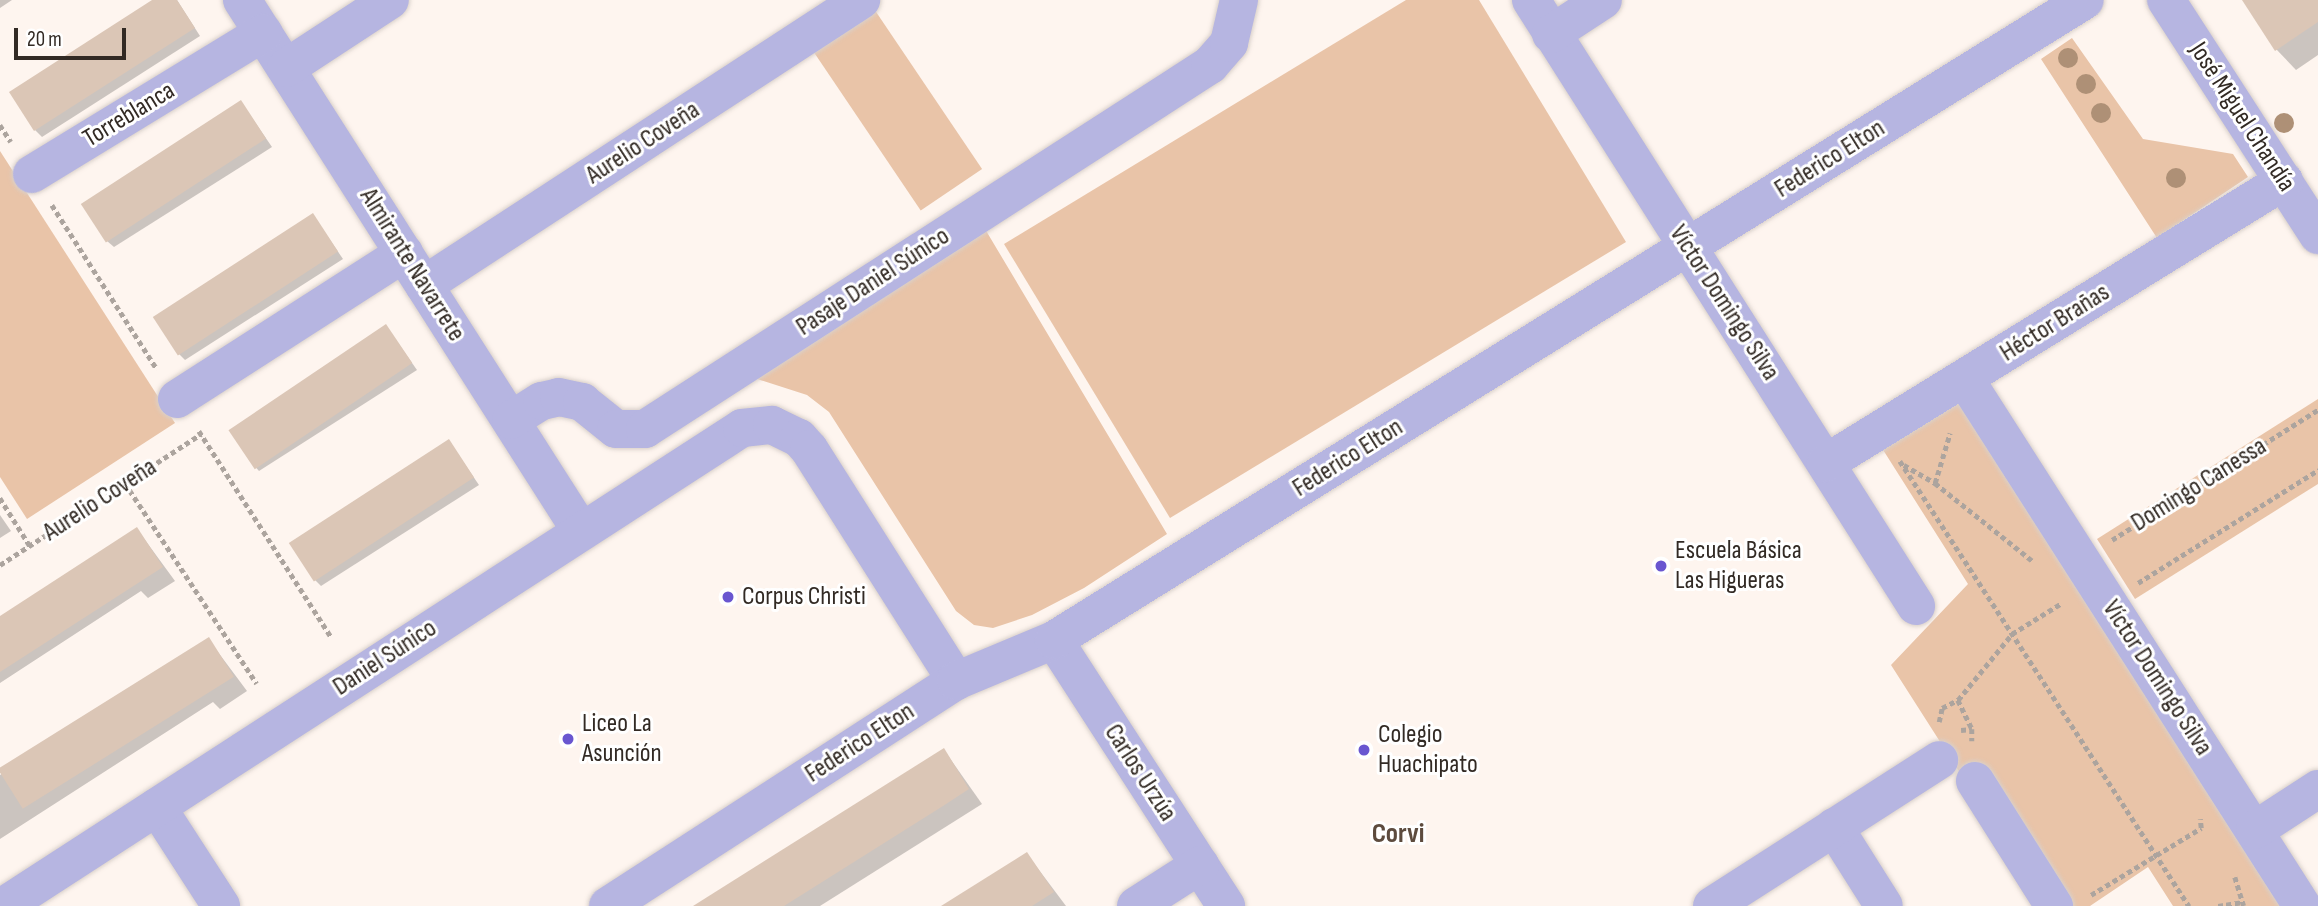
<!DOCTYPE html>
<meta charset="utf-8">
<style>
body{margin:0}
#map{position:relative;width:2318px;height:906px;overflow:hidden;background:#fef5ef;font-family:"Sofia Sans Condensed",sans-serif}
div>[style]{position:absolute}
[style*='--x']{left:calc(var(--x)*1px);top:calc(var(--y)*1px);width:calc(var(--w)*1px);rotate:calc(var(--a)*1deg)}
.green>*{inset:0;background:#e9c4a8;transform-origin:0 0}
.shadow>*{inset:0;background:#0003}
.building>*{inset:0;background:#dbc6b6;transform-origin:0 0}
.path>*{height:4.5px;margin-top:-2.25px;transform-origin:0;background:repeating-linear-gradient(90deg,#aca49e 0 5px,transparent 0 8.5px)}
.roads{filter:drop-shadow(0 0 2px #d9d0ca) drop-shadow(0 0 2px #d9d0ca)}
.minor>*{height:38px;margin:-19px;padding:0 19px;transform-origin:19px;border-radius:19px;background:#b6b5e1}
.trees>*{width:20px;height:20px;margin:-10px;border-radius:50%;background:#ae9076}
.dots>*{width:19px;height:19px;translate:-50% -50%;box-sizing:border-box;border:4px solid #fff;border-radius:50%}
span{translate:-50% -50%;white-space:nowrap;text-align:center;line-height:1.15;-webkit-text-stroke:6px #fff;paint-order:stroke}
.street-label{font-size:26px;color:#322a24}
.poi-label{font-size:26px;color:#322a24}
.left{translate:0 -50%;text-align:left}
.neighbourhood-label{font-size:28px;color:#5d4b3e;font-weight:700}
.scale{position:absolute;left:14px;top:28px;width:112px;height:32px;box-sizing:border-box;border:4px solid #322a24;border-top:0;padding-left:9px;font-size:21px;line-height:24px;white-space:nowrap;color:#322a24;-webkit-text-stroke:5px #fff;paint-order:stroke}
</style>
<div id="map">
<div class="green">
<div style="left:868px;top:0;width:204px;height:74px;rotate:56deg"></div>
<div style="clip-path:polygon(1406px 0,1479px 0,1626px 242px,1170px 518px,1004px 244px)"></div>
<div style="clip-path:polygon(2072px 38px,2143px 139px,2233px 154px,2248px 177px,2157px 238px,2041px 59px)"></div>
<div style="clip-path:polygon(0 151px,175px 423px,27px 519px,0 477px)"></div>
<div style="clip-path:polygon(985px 229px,1167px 534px,1084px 588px,1032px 615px,993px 628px,974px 625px,956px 611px,829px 412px,807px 395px,751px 377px)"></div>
<div style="clip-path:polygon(1960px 372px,2302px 906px,2173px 906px,2148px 867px,2090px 906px,2045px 906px,1891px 665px,1968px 584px,1873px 434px)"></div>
<div style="clip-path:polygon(2318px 399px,2318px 484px,2135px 599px,2097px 539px)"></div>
</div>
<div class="shadow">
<div style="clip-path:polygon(0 0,12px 0,0 8px)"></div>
<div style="clip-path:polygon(155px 0,177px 0,200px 36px,42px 137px,35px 130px)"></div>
<div style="clip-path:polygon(2244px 0,2318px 0,2318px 55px,2296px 70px,2276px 49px)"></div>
<div style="clip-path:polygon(241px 102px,272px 147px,114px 247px,107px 241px)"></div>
<div style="clip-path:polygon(313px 215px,343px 259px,185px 360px,179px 354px)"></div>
<div style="clip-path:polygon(386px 326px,417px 370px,259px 471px,253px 464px)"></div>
<div style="clip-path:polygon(449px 441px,479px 485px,321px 586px,315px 580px)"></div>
<div style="clip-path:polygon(0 515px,11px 531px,0 538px)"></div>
<div style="clip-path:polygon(137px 529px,175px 581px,148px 598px,141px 591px,0 683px,0 618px)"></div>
<div style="clip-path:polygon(209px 640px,247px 691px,220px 709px,213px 702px,0 839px,0 775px)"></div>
<div style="clip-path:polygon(944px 750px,982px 804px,820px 906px,697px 906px)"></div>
<div style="clip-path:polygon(1027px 854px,1066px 906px,945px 906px)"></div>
</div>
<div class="building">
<div style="clip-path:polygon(152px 0,177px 0,195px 28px,34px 131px,9px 92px)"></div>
<div style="clip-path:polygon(2242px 0,2318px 0,2318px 22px,2275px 51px)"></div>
<div style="left:241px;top:100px;width:46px;height:191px;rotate:57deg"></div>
<div style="left:313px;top:213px;width:46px;height:191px;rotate:57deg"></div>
<div style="left:386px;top:324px;width:47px;height:190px;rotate:56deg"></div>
<div style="left:449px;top:439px;width:46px;height:191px;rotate:57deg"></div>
<div style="clip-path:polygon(137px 527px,163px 567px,0 672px,0 616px)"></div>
<div style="left:209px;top:637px;width:47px;height:249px;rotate:58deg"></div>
<div style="clip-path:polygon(944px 748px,969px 789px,943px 806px,784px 906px,693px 906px)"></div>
<div style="clip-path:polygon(1027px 852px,1054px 892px,1032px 906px,941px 906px)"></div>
</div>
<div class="path">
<div style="--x:0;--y:125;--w:20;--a:57"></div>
<div style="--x:52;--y:205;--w:195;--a:57.4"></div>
<div style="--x:199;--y:431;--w:245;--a:57.3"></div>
<div style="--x:1900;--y:461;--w:531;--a:57"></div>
<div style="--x:1904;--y:465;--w:36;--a:30"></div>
<div style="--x:1935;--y:483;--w:127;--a:38.6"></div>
<div style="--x:125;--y:483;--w:240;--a:56.7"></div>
<div style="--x:1935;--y:483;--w:52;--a:-73.3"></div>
<div style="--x:0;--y:498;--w:57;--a:58"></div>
<div style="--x:2112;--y:540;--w:244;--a:-32.3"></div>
<div style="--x:0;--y:565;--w:240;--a:-33.1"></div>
<div style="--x:2138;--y:583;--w:213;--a:-32.1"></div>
<div style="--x:1958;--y:700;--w:32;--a:64"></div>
<div style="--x:1939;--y:722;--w:14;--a:-78"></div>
<div style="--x:1942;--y:708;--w:18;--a:-27"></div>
<div style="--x:1958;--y:700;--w:85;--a:-50.7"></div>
<div style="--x:2012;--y:634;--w:57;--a:-32"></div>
<div style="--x:1961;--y:730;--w:11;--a:-5"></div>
<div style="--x:1972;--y:729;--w:12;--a:90"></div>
<div style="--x:2235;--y:877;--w:30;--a:73"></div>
<div style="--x:2091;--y:895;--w:129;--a:-31.3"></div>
<div style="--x:2201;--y:828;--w:9;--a:-96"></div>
<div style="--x:2218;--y:906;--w:24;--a:-9"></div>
</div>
<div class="roads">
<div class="minor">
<div style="--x:242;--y:0;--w:630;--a:57.45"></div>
<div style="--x:1531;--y:0;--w:718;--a:57.57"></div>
<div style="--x:2166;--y:0;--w:280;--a:57.1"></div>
<div style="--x:1551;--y:34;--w:62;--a:-33.2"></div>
<div style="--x:286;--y:68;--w:124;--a:-33.2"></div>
<div style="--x:32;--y:174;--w:271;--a:-31.4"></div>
<div style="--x:424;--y:285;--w:522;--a:-33.11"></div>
<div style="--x:1965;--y:379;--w:626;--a:57.4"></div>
<div style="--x:177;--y:399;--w:270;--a:-32.7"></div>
<div style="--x:511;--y:420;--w:36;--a:-32"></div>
<div style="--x:542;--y:401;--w:17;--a:-13"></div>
<div style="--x:559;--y:397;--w:24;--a:12"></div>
<div style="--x:582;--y:402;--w:43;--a:38.5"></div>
<div style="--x:616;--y:429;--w:29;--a:0"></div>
<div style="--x:645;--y:429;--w:672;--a:-32.79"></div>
<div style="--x:1210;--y:65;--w:29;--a:-49"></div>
<div style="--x:1229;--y:43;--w:44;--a:-76.9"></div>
<div style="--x:1826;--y:463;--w:538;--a:-31.62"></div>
<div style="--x:1054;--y:640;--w:317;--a:57.1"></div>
<div style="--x:1975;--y:781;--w:148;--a:57.7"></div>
<div style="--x:157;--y:807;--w:118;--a:57.1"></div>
<div style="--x:1834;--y:827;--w:93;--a:57.7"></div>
<div style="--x:2255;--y:830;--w:75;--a:-33.1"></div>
<div style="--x:4;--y:906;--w:879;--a:-32.93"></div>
<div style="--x:742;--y:428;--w:30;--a:-6"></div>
<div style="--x:772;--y:425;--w:30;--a:26"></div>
<div style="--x:799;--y:438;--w:15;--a:48"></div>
<div style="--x:809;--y:449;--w:275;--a:57.6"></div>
<div style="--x:608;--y:906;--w:414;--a:-32.9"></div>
<div style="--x:956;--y:681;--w:106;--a:-22.7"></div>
<div style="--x:1054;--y:640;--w:1213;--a:-31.83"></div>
<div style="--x:1136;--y:906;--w:76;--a:-32.6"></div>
<div style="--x:1712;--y:906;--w:270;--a:-32.7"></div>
</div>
</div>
<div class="trees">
<div style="left:2068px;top:58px"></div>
<div style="left:2086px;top:84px"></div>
<div style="left:2101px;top:113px"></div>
<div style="left:2284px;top:123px"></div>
<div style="left:2176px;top:178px"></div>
</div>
<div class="dots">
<div style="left:1661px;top:566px;background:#6956d0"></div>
<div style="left:728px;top:597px;background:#6956d0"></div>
<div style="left:568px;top:739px;background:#6956d0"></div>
<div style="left:1364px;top:750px;background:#6956d0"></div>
</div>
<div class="street-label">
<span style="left:129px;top:115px;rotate:-31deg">Torreblanca</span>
<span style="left:2242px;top:117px;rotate:57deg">José Miguel Chandía</span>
<span style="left:643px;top:143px;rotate:-33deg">Aurelio Coveña</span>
<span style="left:1830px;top:159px;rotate:-32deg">Federico Elton</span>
<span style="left:412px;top:265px;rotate:58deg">Almirante Navarrete</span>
<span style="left:873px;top:282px;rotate:-33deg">Pasaje Daniel Súnico</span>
<span style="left:1724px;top:303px;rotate:57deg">Víctor Domingo Silva</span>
<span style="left:2055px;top:323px;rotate:-32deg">Héctor Brañas</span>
<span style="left:1348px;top:458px;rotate:-32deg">Federico Elton</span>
<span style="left:2199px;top:485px;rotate:-32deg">Domingo Canessa</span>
<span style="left:100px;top:500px;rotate:-33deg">Aurelio Coveña</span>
<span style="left:385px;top:658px;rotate:-33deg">Daniel Súnico</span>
<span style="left:2157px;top:678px;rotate:57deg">Víctor Domingo Silva</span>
<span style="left:860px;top:743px;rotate:-33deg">Federico Elton</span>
<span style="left:1140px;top:773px;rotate:57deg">Carlos Urzúa</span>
</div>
<div class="poi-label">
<span class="left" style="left:1675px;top:566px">Escuela Básica<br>Las Higueras</span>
<span class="left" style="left:742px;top:597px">Corpus Christi</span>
<span class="left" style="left:582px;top:739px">Liceo La<br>Asunción</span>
<span class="left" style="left:1378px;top:750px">Colegio<br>Huachipato</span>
</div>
<div class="neighbourhood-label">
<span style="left:1398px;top:834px">Corvi</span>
</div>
<div class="scale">20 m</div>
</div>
